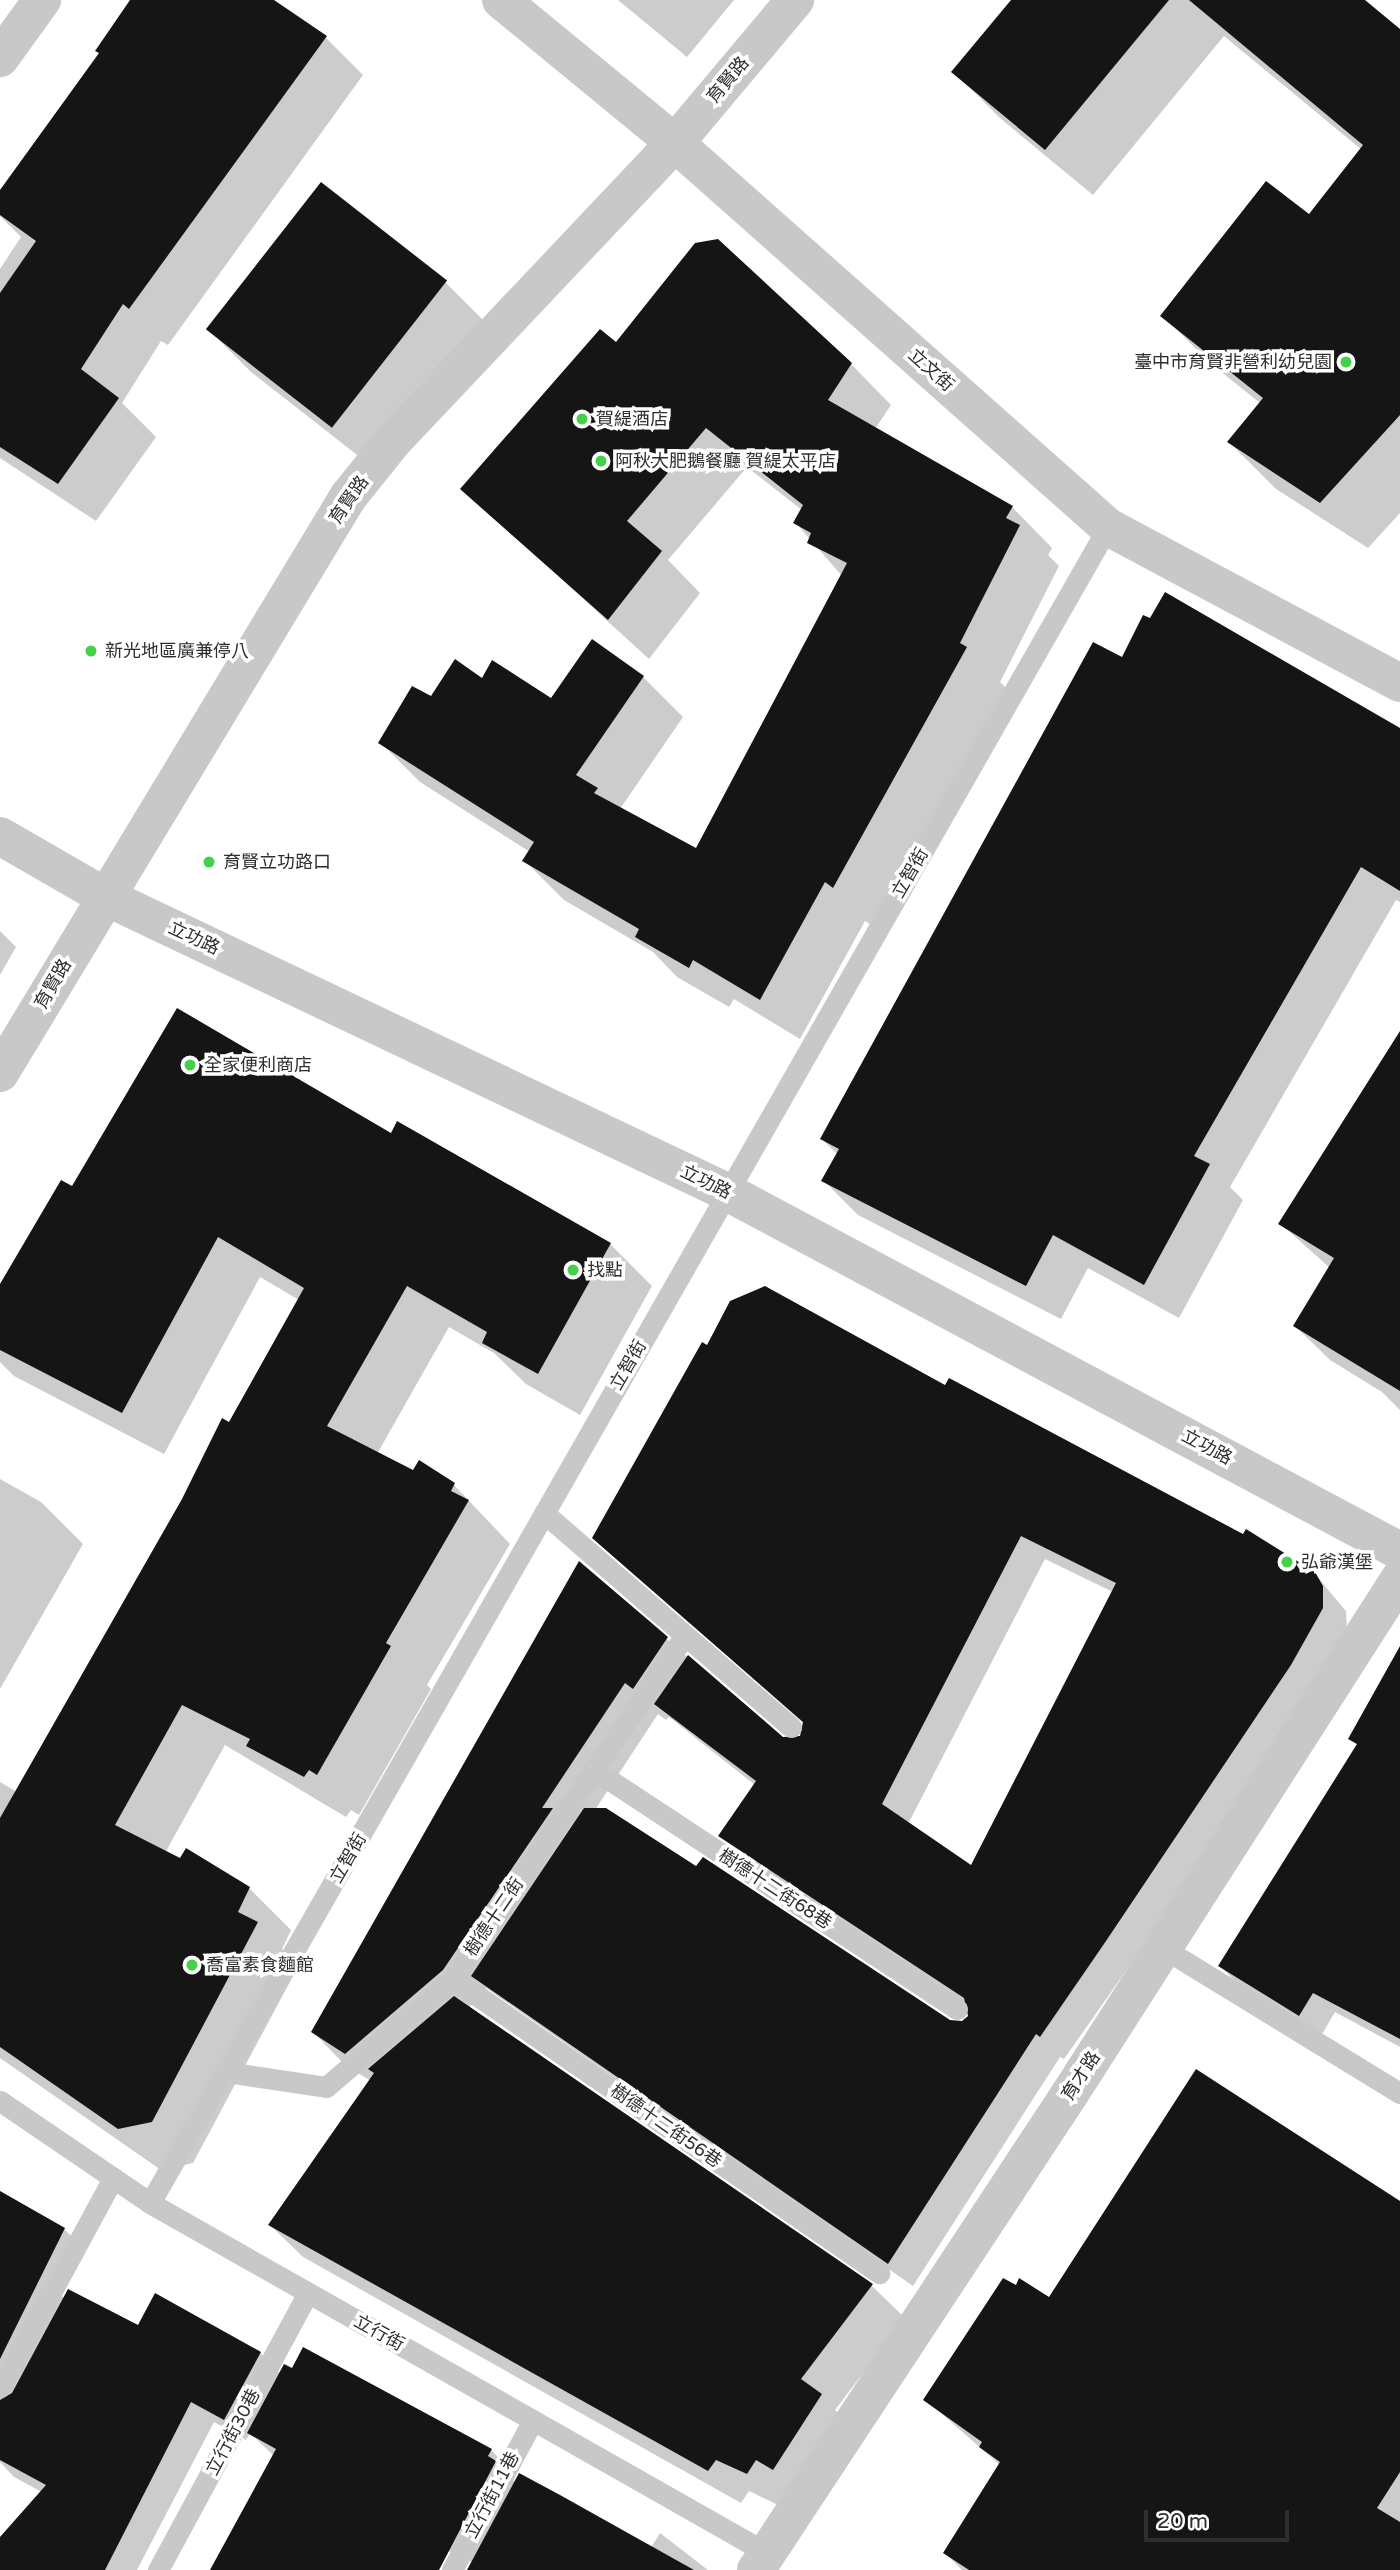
<!DOCTYPE html>
<meta charset="utf-8">
<style>
body{margin:0}
#map{position:relative;width:1400px;height:2570px;overflow:hidden;background:#fff;font-family:"Varela Round","Noto Sans TC",sans-serif}
div>[style]{position:absolute}
[style*='--x']{left:calc(var(--x)*1px);top:calc(var(--y)*1px);width:calc(var(--w)*1px);rotate:calc(var(--a)*1deg)}
.shadow>*{inset:0;background:#0003}
.building>*{inset:0;background:#151515;transform-origin:0 0}
.service>*{height:21px;margin:-10.5px;padding:0 10.5px;transform-origin:10.5px;border-radius:10.5px;background:#c8c8c8}
.minor>*{height:38px;margin:-19px;padding:0 19px;transform-origin:19px;border-radius:19px;background:#c8c8c8}
.dots>*{width:19px;height:19px;translate:-50% -50%;box-sizing:border-box;border:4px solid #fff;border-radius:50%}
span{translate:-50% -50%;white-space:nowrap;text-align:center;line-height:1.15;-webkit-text-stroke:7px #fff;paint-order:stroke}
.street-label{font-size:18px;color:#2e2e2e}
.poi-label{font-size:18px;color:#2e2e2e}
.right{translate:-100% -50%;text-align:right}
.left{translate:0 -50%;text-align:left}
.scale{position:absolute;left:1144px;top:2510px;width:145px;height:32px;box-sizing:border-box;border:4px solid #2e2e2e;border-top:0;padding-left:9px;font-size:21px;line-height:24px;white-space:nowrap;color:#2e2e2e;-webkit-text-stroke:5px #fff;paint-order:stroke}
</style>
<div id="map">
<div class="shadow">
<div style="clip-path:polygon(132px 0,271px 0,325px 37px,363px 75px,168px 345px,161px 341px,122px 403px,156px 437px,96px 521px,0 458px,0 269px,21px 237px,0 216px,0 193px,101px 54px)"></div>
<div style="clip-path:polygon(618px 0,734px 0,687px 57px)"></div>
<div style="clip-path:polygon(1014px 0,1363px 0,1400px 31px,1400px 513px,1368px 548px,1276px 489px,1229px 442px,1260px 403px,1209px 362px,1162px 315px,1309px 217px,1362px 150px,1224px 36px,1093px 195px,1001px 119px,954px 72px)"></div>
<div style="clip-path:polygon(445px 282px,488px 325px,375px 469px,251px 372px,208px 329px)"></div>
<div style="clip-path:polygon(617px 344px,851px 364px,891px 405px,875px 429px,1012px 507px,1052px 548px,1048px 555px,1059px 566px,1000px 682px,1006px 688px,873px 926px,865px 921px,800px 1039px,734px 999px,729px 1007px,677px 977px,653px 952px,564px 900px,524px 860px,530px 852px,420px 782px,380px 742px,431px 698px,483px 680px,551px 701px,643px 677px,683px 717px,620px 809px,697px 850px,842px 576px,795px 522px,802px 510px,747px 467px,668px 560px,700px 593px,649px 659px,463px 489px)"></div>
<div style="clip-path:polygon(1122px 660px,1400px 730px,1400px 902px,1396px 900px,1230px 1187px,1243px 1200px,1179px 1318px,1088px 1268px,1061px 1319px,858px 1215px,824px 1181px,838px 1155px,822px 1139px)"></div>
<div style="clip-path:polygon(0 931px,16px 947px,0 975px)"></div>
<div style="clip-path:polygon(1400px 1033px,1400px 1410px,1382px 1392px,1330px 1360px,1295px 1326px,1330px 1268px,1281px 1224px)"></div>
<div style="clip-path:polygon(391px 1135px,610px 1244px,652px 1286px,580px 1415px,526px 1384px,494px 1353px,449px 1327px,377px 1454px,413px 1472px,453px 1484px,510px 1544px,427px 1685px,431px 1689px,359px 1815px,351px 1810px,346px 1817px,225px 1745px,165px 1853px,249px 1888px,291px 1930px,282px 1949px,299px 1965px,193px 2163px,161px 2170px,0 2058px,0 1782px,17px 1792px,299px 1300px,260px 1277px,164px 1454px,14px 1376px,0 1362px,0 1288px,73px 1189px)"></div>
<div style="clip-path:polygon(evenodd,946px 1388px,1314px 1573px,1346px 1611px,1347px 1633px,1130px 1965px,1064px 2059px,1060px 2057px,913px 2286px,486px 1988px,469px 2008px,872px 2286px,905px 2318px,835px 2410px,854px 2428px,780px 2506px,749px 2491px,741px 2503px,303px 2257px,270px 2225px,371px 2081px,345px 2065px,313px 2032px,580px 1564px,782px 1739px,802px 1738px,804px 1724px,595px 1537px,946px 1388px,1045px 1559px,1113px 1592px,971px 1867px,908px 1824px,1045px 1559px,946px 1388px,658px 1714px,666px 1720px,669px 1717px,755px 1785px,720px 1835px,744px 1859px,968px 2007px,970px 2016px,963px 2023px,949px 2022px,595px 1810px,658px 1714px)"></div>
<div style="clip-path:polygon(0 1479px,41px 1502px,83px 1544px,0 1689px)"></div>
<div style="clip-path:polygon(1400px 1649px,1400px 2047px,1335px 2012px,1321px 2036px,1241px 1987px,1220px 1966px,1358px 1746px,1350px 1738px)"></div>
<div style="clip-path:polygon(0 2191px,64px 2229px,86px 2251px,61px 2295px,65px 2299px,138px 2327px,260px 2353px,281px 2374px,491px 2450px,513px 2472px,510px 2477px,516px 2483px,651px 2548px,660px 2533px,708px 2570px,488px 2570px,440px 2547px,428px 2570px,212px 2570px,274px 2456px,250px 2433px,246px 2440px,214px 2422px,137px 2570px,0 2570px,0 2539px,42px 2492px,14px 2477px,0 2462px)"></div>
<div style="clip-path:polygon(1400px 2203px,1400px 2570px,962px 2570px,945px 2553px,1000px 2465px,925px 2399px,1049px 2299px)"></div>
</div>
<div class="building">
<div style="clip-path:polygon(130px 0,274px 0,327px 36px,129px 309px,123px 304px,81px 369px,119px 398px,58px 484px,0 447px,0 293px,36px 241px,0 215px,0 190px,99px 53px,95px 51px)"></div>
<div style="clip-path:polygon(1011px 0,1169px 0,1045px 150px,951px 72px)"></div>
<div style="clip-path:polygon(1189px 0,1365px 0,1400px 29px,1400px 415px,1320px 503px,1227px 442px,1263px 398px,1160px 316px,1266px 181px,1309px 214px,1363px 145px)"></div>
<div style="left:321px;top:182px;width:160px;height:187px;rotate:38deg"></div>
<div style="clip-path:polygon(718px 239px,852px 363px,828px 400px,1013px 506px,1006px 518px,1020px 525px,960px 643px,967px 647px,833px 888px,825px 882px,760px 1000px,693px 960px,689px 968px,635px 937px,639px 929px,522px 861px,534px 842px,378px 743px,412px 686px,431px 696px,455px 659px,482px 678px,492px 660px,551px 698px,592px 639px,644px 676px,576px 775px,598px 788px,594px 793px,696px 848px,847px 563px,807px 543px,811px 533px,793px 523px,803px 505px,706px 428px,627px 521px,662px 551px,608px 620px,460px 489px,600px 329px,616px 342px,695px 243px)"></div>
<div style="clip-path:polygon(1165px 592px,1400px 728px,1400px 891px,1361px 867px,1194px 1156px,1210px 1164px,1144px 1285px,1053px 1235px,1026px 1286px,821px 1181px,839px 1149px,820px 1139px,1093px 642px,1122px 657px,1143px 615px,1150px 618px)"></div>
<div style="clip-path:polygon(177px 1008px,391px 1133px,397px 1121px,611px 1243px,538px 1374px,482px 1343px,487px 1332px,407px 1286px,327px 1426px,413px 1470px,419px 1460px,455px 1483px,451px 1491px,469px 1500px,386px 1643px,391px 1646px,317px 1775px,309px 1770px,304px 1777px,246px 1746px,250px 1739px,182px 1705px,115px 1825px,180px 1858px,186px 1848px,250px 1887px,238px 1912px,258px 1922px,152px 2122px,118px 2129px,0 2047px,0 1818px,182px 1499px,222px 1418px,229px 1422px,304px 1288px,218px 1237px,122px 1413px,0 1350px,0 1284px,61px 1180px,72px 1186px)"></div>
<div style="clip-path:polygon(1400px 1031px,1400px 1391px,1293px 1326px,1334px 1258px,1278px 1224px)"></div>
<div style="clip-path:polygon(evenodd,765px 1286px,945px 1385px,949px 1378px,1243px 1534px,1246px 1529px,1315px 1572px,1323px 1586px,1323px 1608px,1291px 1665px,1106px 1941px,1040px 2037px,1036px 2034px,888px 2264px,471px 1976px,584px 1808px,606px 1808px,696px 1866px,703px 1857px,950px 2020px,962px 2021px,968px 2016px,964px 1998px,718px 1836px,756px 1781px,654px 1704px,688px 1655px,783px 1737px,800px 1736px,803px 1722px,592px 1538px,702px 1342px,707px 1345px,730px 1301px,765px 1286px,1021px 1536px,1116px 1583px,971px 1865px,882px 1804px,1021px 1536px)"></div>
<div style="clip-path:polygon(579px 1561px,668px 1637px,633px 1689px,625px 1683px,542px 1808px,553px 1808px,443px 1970px,345px 2054px,311px 2032px)"></div>
<div style="clip-path:polygon(1400px 1646px,1400px 2039px,1313px 1993px,1299px 2016px,1218px 1966px,1357px 1744px,1348px 1739px)"></div>
<div style="clip-path:polygon(454px 1996px,873px 2284px,801px 2379px,822px 2394px,773px 2470px,756px 2460px,747px 2474px,716px 2460px,708px 2471px,268px 2225px,374px 2073px,368px 2069px)"></div>
<div style="clip-path:polygon(1196px 2069px,1400px 2201px,1400px 2472px,1377px 2508px,1400px 2522px,1400px 2570px,969px 2570px,943px 2553px,1000px 2462px,979px 2447px,982px 2442px,923px 2400px,1003px 2278px,1016px 2285px,1019px 2278px,1049px 2297px)"></div>
<div style="clip-path:polygon(0 2191px,65px 2228px,0 2359px)"></div>
<div style="clip-path:polygon(68px 2289px,138px 2325px,155px 2293px,261px 2352px,224px 2420px,191px 2402px,105px 2570px,0 2570px,0 2537px,46px 2485px,0 2460px,0 2400px,12px 2393px)"></div>
<div style="clip-path:polygon(303px 2347px,492px 2449px,488px 2456px,496px 2461px,439px 2570px,210px 2570px,276px 2449px,247px 2433px,284px 2364px,292px 2368px)"></div>
<div style="clip-path:polygon(519px 2473px,560px 2495px,694px 2570px,467px 2570px)"></div>
</div>
<div class="service">
<div style="--x:544;--y:1513;--w:327;--a:40.9"></div>
<div style="--x:593;--y:1769;--w:436;--a:33.4"></div>
<div style="--x:1163;--y:1948;--w:278;--a:31.5"></div>
<div style="--x:453;--y:1979;--w:518;--a:34.61"></div>
<div style="--x:227;--y:2072;--w:100;--a:8.6"></div>
<div style="--x:326;--y:2087;--w:167;--a:-40.4"></div>
<div style="--x:453;--y:1979;--w:415;--a:-56"></div>
<div style="--x:0;--y:2101;--w:181;--a:34.2"></div>
<div style="--x:150;--y:2203;--w:709;--a:29.56"></div>
<div style="--x:150;--y:2203;--w:1930;--a:-60.25"></div>
<div style="--x:0;--y:2387;--w:238;--a:-61.6"></div>
<div style="--x:158;--y:2570;--w:315;--a:-61.6"></div>
<div style="--x:452;--y:2570;--w:170;--a:-61.6"></div>
</div>
<div class="minor">
<div style="--x:501;--y:0;--w:225;--a:39.4"></div>
<div style="--x:675;--y:143;--w:579;--a:41.57"></div>
<div style="--x:1108;--y:527;--w:331;--a:28.1"></div>
<div style="--x:0;--y:58;--w:72;--a:-54.1"></div>
<div style="--x:0;--y:836;--w:120;--a:30"></div>
<div style="--x:104;--y:896;--w:690;--a:25.41"></div>
<div style="--x:727;--y:1192;--w:763;--a:28.08"></div>
<div style="--x:0;--y:1073;--w:673;--a:-58.86"></div>
<div style="--x:348;--y:497;--w:72;--a:-51.2"></div>
<div style="--x:393;--y:441;--w:410;--a:-46.6"></div>
<div style="--x:675;--y:143;--w:187;--a:-50"></div>
<div style="--x:756;--y:2570;--w:569;--a:-56.62"></div>
<div style="--x:1069;--y:2095;--w:614;--a:-57.37"></div>
</div>
<div class="dots">
<div style="left:1346px;top:362px;background:#45d049"></div>
<div style="left:582px;top:419px;background:#45d049"></div>
<div style="left:601px;top:461px;background:#45d049"></div>
<div style="left:91px;top:651px;background:#45d049"></div>
<div style="left:209px;top:862px;background:#45d049"></div>
<div style="left:190px;top:1065px;background:#45d049"></div>
<div style="left:573px;top:1270px;background:#45d049"></div>
<div style="left:1287px;top:1562px;background:#45d049"></div>
<div style="left:192px;top:1965px;background:#45d049"></div>
</div>
<div class="street-label">
<span style="left:728px;top:80px;rotate:-50deg">育賢路</span>
<span style="left:931px;top:370px;rotate:42deg">立文街</span>
<span style="left:349px;top:500px;rotate:-55deg">育賢路</span>
<span style="left:910px;top:873px;rotate:-60deg">立智街</span>
<span style="left:194px;top:938px;rotate:25deg">立功路</span>
<span style="left:53px;top:984px;rotate:-60deg">育賢路</span>
<span style="left:706px;top:1182px;rotate:26deg">立功路</span>
<span style="left:628px;top:1365px;rotate:-60deg">立智街</span>
<span style="left:1207px;top:1447px;rotate:28deg">立功路</span>
<span style="left:348px;top:1858px;rotate:-60deg">立智街</span>
<span style="left:775px;top:1889px;rotate:33deg">樹德十二街68巷</span>
<span style="left:494px;top:1917px;rotate:-56deg">樹德十二街</span>
<span style="left:1081px;top:2076px;rotate:-57deg">育才路</span>
<span style="left:666px;top:2126px;rotate:35deg">樹德十二街56巷</span>
<span style="left:379px;top:2333px;rotate:29deg">立行街</span>
<span style="left:233px;top:2432px;rotate:-62deg">立行街30巷</span>
<span style="left:492px;top:2495px;rotate:-62deg">立行街11巷</span>
</div>
<div class="poi-label">
<span class="right" style="left:1332px;top:362px">臺中市育賢非營利幼兒園</span>
<span class="left" style="left:596px;top:419px">賀緹酒店</span>
<span class="left" style="left:615px;top:461px">阿秋大肥鵝餐廳 賀緹太平店</span>
<span class="left" style="left:105px;top:651px">新光地區廣兼停八</span>
<span class="left" style="left:223px;top:862px">育賢立功路口</span>
<span class="left" style="left:204px;top:1065px">全家便利商店</span>
<span class="left" style="left:587px;top:1270px">找點</span>
<span class="left" style="left:1301px;top:1562px">弘爺漢堡</span>
<span class="left" style="left:206px;top:1965px">喬富素食麵館</span>
</div>
<div class="scale">20 m</div>
</div>
